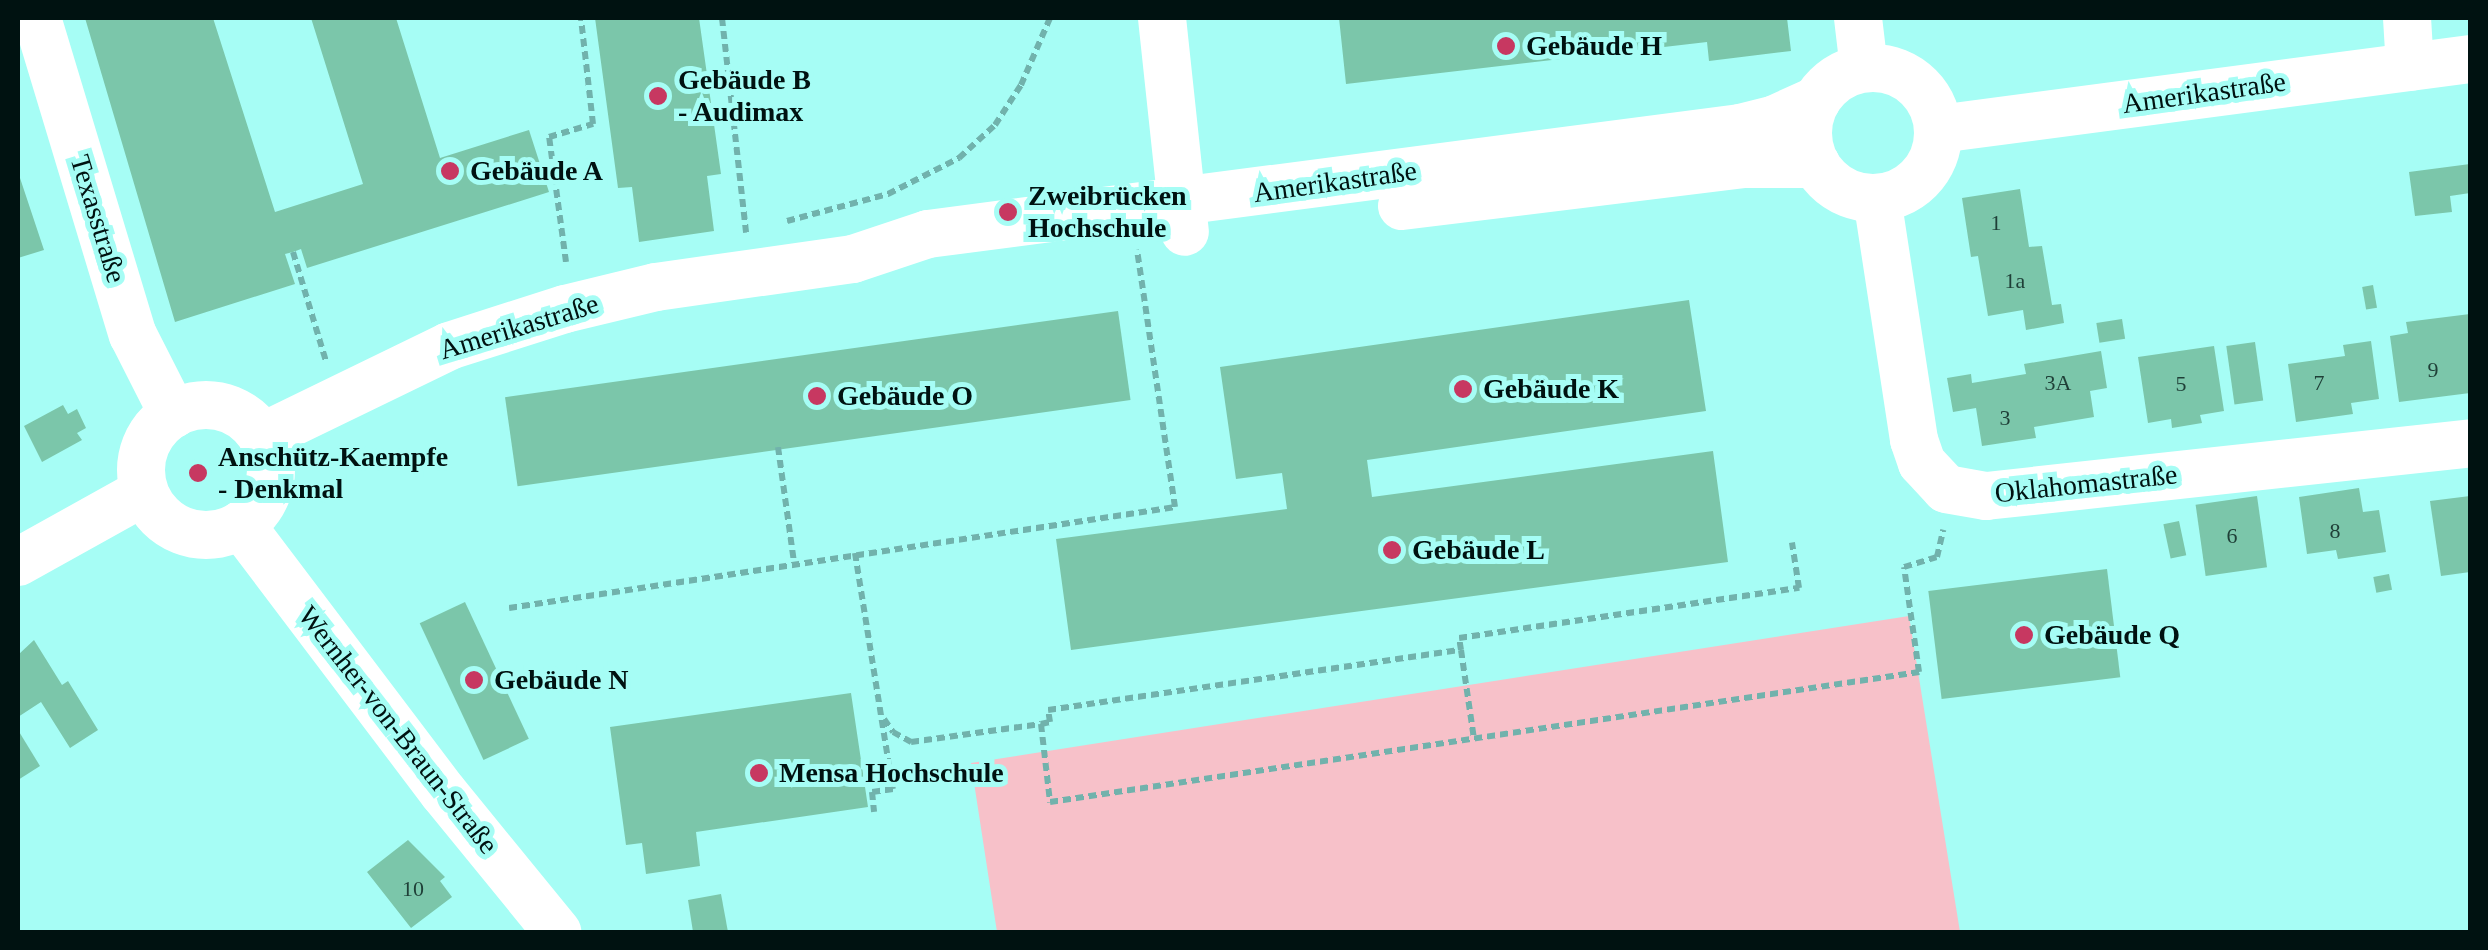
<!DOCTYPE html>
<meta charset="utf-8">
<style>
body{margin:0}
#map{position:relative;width:2488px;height:950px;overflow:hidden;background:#a6fdf5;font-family:Georgia,serif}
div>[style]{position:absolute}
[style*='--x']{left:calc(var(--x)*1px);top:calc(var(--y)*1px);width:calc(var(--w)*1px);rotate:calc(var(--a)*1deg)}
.green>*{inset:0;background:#f7c1c9}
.building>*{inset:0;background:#7bc6aa;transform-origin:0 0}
.path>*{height:6px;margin-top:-3px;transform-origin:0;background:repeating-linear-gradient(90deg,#71b2ac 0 8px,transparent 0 13px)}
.minor>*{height:48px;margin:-24px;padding:0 24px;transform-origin:24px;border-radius:24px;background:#fff}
.minor>.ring{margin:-24px;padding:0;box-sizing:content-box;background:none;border:48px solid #fff;border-radius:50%}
.dots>*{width:28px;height:28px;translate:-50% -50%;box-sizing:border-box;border:5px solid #a6fdf5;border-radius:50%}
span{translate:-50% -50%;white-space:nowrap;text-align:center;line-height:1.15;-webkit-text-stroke:10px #a6fdf5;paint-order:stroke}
.number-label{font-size:22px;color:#1f3f37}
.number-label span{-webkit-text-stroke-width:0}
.poi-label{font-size:28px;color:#001211;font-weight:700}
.left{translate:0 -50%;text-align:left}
.street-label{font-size:28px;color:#001211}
.frame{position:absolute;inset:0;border:20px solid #001211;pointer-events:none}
</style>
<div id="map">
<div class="green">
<div style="clip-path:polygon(1909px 616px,1960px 932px,997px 932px,971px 763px)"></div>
</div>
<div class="building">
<div style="clip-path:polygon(85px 18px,213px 18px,275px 212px,363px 184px,311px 18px,396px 18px,440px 158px,529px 130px,549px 192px,307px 268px,301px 249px,293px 252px,285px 254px,295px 284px,175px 322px)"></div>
<div style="clip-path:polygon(595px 18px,699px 18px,721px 174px,707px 176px,714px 231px,639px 242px,632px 187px,618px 188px)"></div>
<div style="clip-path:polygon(1339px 18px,1787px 18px,1791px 51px,1709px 61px,1707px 42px,1346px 84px)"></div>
<div style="clip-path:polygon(2470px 164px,2470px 193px,2450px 196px,2452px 212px,2415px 216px,2409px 172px)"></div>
<div style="clip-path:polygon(18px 172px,44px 250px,18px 258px)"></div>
<div style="clip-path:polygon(2020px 189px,2029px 247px,2042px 246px,2052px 305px,2061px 304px,2064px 323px,2026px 330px,2023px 310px,1988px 316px,1978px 256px,1971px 257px,1962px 198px)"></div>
<div style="left:2373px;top:285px;width:23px;height:11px;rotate:80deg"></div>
<div style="clip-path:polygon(1689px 300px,1706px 411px,1367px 460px,1372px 497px,1713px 451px,1728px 562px,1071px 650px,1056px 539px,1287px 509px,1282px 473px,1236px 479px,1220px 367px)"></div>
<div style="left:1118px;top:311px;width:90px;height:619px;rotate:82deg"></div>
<div style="clip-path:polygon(2470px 314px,2470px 393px,2399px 402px,2390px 336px,2408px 333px,2406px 322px)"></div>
<div style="left:2122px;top:319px;width:20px;height:26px;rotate:81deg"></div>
<div style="clip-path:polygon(2371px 341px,2379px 399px,2351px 403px,2353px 414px,2296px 422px,2288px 364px,2345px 356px,2343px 345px)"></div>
<div style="left:2255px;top:342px;width:59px;height:29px;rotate:82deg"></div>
<div style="clip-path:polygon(2214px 346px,2224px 411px,2200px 415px,2202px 423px,2172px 428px,2171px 419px,2148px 423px,2138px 357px)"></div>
<div style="clip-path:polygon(2101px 351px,2107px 388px,2090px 391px,2094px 417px,2034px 427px,2036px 438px,1982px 446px,1976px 408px,1953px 412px,1947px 378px,1971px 374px,1972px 383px,2026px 374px,2024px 364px)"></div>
<div style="clip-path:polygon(63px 405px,68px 414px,77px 409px,86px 428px,77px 433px,82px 440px,42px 462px,24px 426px)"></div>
<div style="clip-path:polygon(2359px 488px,2363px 512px,2379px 510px,2386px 552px,2338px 559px,2336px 550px,2307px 554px,2299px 497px)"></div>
<div style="left:2257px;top:496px;width:72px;height:62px;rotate:82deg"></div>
<div style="clip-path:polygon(2470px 496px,2470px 572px,2441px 576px,2430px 501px)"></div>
<div style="left:2179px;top:521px;width:35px;height:16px;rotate:78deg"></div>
<div style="left:2107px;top:569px;width:109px;height:180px;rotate:83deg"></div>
<div style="left:2389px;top:574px;width:16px;height:16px;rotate:79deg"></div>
<div style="left:465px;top:602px;width:151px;height:50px;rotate:65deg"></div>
<div style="clip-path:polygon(34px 640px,62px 685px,68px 681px,98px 730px,70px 748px,41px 702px,18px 717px,18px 655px)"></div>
<div style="clip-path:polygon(851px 693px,868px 807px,696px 832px,700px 866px,646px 874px,642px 843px,626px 845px,610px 727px)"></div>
<div style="clip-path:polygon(18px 730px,40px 766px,18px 780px)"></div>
<div style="clip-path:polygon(408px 840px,445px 877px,440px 881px,452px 897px,411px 928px,367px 872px)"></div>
<div style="clip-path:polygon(721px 894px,728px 932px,693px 932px,688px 900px)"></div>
</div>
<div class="path">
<div style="--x:722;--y:18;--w:216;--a:83.6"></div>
<div style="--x:787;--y:221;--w:105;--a:-15"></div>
<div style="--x:888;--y:194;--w:80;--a:-26.9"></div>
<div style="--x:959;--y:158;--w:49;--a:-42.5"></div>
<div style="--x:995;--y:125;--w:48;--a:-57"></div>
<div style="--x:1021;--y:85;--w:73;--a:-66.6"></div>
<div style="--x:293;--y:252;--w:114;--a:73.2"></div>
<div style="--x:566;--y:262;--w:126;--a:-97.7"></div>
<div style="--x:549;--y:137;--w:46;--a:-16.5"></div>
<div style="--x:593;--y:124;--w:107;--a:-96.5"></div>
<div style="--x:778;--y:447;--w:117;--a:82.1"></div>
<div style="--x:855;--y:553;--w:239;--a:80.9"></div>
<div style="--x:893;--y:789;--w:21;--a:172"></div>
<div style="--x:872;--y:792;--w:20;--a:84"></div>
<div style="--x:509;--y:608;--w:674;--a:-8.62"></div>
<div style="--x:1175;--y:507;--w:260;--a:-98.4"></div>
<div style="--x:1461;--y:650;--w:90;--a:81.7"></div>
<div style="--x:884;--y:719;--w:16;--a:55"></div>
<div style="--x:893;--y:732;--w:21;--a:29"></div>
<div style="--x:911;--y:742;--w:131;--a:-7.9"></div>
<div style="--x:1041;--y:724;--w:79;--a:83.4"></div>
<div style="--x:1050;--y:802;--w:879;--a:-8.51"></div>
<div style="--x:1919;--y:672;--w:106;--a:-98.1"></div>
<div style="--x:1904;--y:567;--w:34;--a:-17"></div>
<div style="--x:1937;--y:557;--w:28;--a:-77"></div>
<div style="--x:1041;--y:724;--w:9;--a:-13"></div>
<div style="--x:1050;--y:722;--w:12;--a:-99"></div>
<div style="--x:1048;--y:710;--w:417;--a:-8.3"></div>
<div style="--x:1461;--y:650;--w:12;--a:-99"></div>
<div style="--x:1459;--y:638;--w:344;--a:-8.4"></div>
<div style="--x:1799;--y:588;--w:46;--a:-98.8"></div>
</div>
<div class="minor">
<div style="--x:37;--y:18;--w:331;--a:73.2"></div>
<div style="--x:133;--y:335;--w:89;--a:63.1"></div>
<div style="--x:1162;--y:18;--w:215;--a:83.9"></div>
<div style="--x:1858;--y:18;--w:50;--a:83.2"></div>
<div style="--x:2407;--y:18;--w:49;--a:86.5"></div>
<div class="ring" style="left:1808px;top:68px;width:82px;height:82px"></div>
<div style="--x:1939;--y:129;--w:536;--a:-7.51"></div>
<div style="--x:1877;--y:198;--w:245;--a:81.3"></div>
<div style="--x:1914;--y:440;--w:24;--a:71"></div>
<div style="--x:1922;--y:463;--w:35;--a:47"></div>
<div style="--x:1946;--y:489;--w:41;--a:9.9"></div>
<div style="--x:1986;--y:496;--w:487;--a:-6.2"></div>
<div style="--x:1402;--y:206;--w:347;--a:-7"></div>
<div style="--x:1746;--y:164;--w:70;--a:0"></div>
<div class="ring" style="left:141px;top:405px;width:82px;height:82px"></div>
<div style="--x:262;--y:437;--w:208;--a:-25.9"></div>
<div style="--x:449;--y:346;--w:122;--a:-17.7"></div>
<div style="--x:565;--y:309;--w:94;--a:-13.6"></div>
<div style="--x:656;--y:287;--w:199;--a:-8.1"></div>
<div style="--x:853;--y:259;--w:79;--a:-18.4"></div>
<div style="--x:928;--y:234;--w:819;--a:-7.44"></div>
<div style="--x:1740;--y:128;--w:36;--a:-14"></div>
<div style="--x:1775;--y:119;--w:46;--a:-24.3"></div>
<div style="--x:241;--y:525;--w:335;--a:52.9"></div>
<div style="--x:443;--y:792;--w:181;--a:50.8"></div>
<div style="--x:18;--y:562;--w:144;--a:-29.1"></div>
</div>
<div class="dots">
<div style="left:1506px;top:46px;background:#c73861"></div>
<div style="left:658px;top:96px;background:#c73861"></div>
<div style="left:450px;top:171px;background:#c73861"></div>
<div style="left:1008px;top:212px;background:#c73861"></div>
<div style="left:1463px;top:389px;background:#c73861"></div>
<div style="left:817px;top:396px;background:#c73861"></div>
<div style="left:198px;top:473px;background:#c73861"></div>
<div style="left:1392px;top:550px;background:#c73861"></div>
<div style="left:2024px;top:635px;background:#c73861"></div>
<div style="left:474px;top:680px;background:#c73861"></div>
<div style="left:759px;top:773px;background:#c73861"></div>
</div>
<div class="number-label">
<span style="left:1996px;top:223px">1</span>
<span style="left:2015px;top:281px">1a</span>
<span style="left:2433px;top:370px">9</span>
<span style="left:2058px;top:383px">3A</span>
<span style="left:2319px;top:383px">7</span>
<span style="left:2181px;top:384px">5</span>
<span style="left:2005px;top:418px">3</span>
<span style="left:2335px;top:531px">8</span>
<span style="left:2232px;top:536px">6</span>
<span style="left:413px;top:889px">10</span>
</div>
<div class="poi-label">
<span class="left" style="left:1526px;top:46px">Gebäude H</span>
<span class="left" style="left:678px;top:96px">Gebäude B<br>- Audimax</span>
<span class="left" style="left:470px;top:171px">Gebäude A</span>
<span class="left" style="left:1028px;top:212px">Zweibrücken<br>Hochschule</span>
<span class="left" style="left:1483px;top:389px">Gebäude K</span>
<span class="left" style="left:837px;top:396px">Gebäude O</span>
<span class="left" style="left:218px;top:473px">Anschütz-Kaempfe<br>- Denkmal</span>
<span class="left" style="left:1412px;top:550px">Gebäude L</span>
<span class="left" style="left:2044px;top:635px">Gebäude Q</span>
<span class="left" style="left:494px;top:680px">Gebäude N</span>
<span class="left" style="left:779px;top:773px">Mensa Hochschule</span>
</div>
<div class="street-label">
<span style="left:2204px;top:93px;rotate:-8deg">Amerikastraße</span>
<span style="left:1335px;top:182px;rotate:-8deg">Amerikastraße</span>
<span style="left:98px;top:219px;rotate:73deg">Texasstraße</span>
<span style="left:519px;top:327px;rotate:-17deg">Amerikastraße</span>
<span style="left:2086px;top:484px;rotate:-6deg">Oklahomastraße</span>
<span style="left:398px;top:730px;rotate:52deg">Wernher-von-Braun-Straße</span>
</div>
<div class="frame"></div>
</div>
